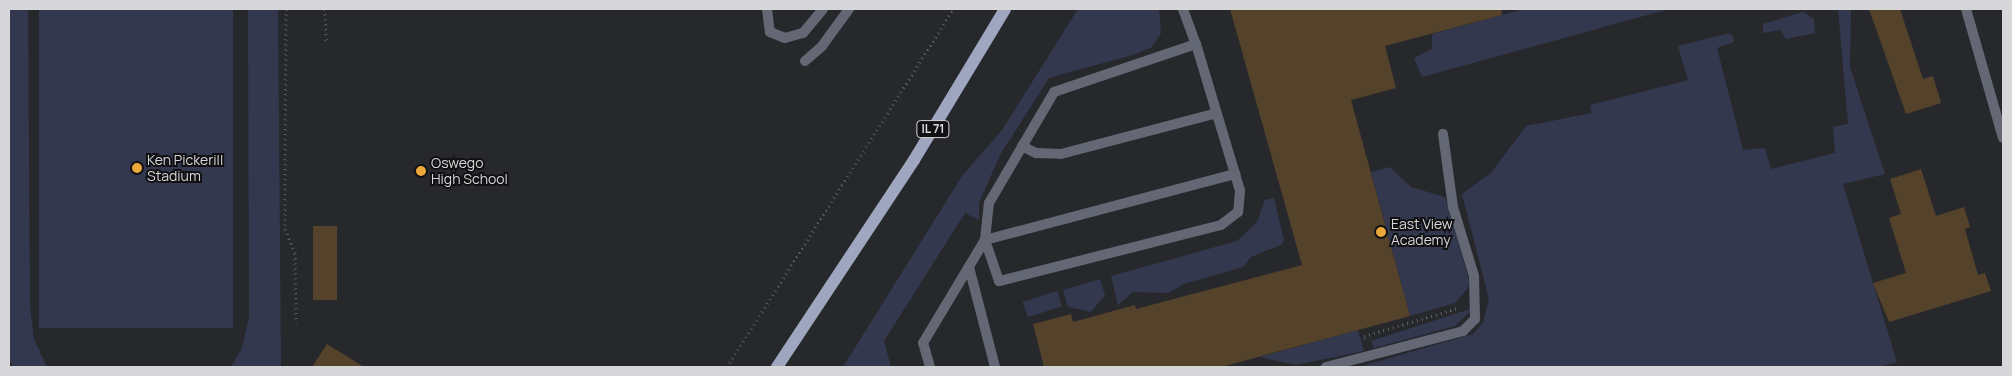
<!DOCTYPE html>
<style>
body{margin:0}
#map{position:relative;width:2012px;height:376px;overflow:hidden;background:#27282c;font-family:Manrope,sans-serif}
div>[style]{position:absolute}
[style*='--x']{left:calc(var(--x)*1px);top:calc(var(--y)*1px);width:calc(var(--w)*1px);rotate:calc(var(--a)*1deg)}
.green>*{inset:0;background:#33384f;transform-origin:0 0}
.building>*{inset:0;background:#54432a;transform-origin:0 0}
.path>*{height:3px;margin-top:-1.5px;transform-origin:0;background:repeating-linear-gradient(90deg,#5c5d61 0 1px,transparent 0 5px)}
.lane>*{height:10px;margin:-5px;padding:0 5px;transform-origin:5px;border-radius:5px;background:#646774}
.street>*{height:10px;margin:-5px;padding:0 5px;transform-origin:5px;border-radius:5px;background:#646774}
.primary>*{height:12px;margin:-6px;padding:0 6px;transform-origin:6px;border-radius:6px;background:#9fa6bf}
.dots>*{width:14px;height:14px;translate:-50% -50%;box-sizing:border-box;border:2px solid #111113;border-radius:50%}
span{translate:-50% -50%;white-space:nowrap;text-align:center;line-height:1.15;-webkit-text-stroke:4px #111113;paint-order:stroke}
.shield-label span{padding:1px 4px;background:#111113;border:1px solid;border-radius:4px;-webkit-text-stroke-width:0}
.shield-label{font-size:12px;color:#d7d7da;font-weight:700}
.poi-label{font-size:14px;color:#d7d7da}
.left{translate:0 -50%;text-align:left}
.frame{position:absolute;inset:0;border:10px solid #d7d7da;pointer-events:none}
</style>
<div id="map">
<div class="green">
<div style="clip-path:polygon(9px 9px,28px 9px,30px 305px,34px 339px,47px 367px,13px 367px,9px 359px)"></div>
<div style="left:39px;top:9px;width:194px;height:319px"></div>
<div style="clip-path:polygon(248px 9px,278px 9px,281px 367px,231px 367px,242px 348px,249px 317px)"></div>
<div style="clip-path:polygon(1078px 9px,1159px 9px,1161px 33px,1152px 47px,1136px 54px,1049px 78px,1000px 155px,979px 203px,979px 220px,965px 213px,884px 341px,891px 367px,843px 367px,962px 176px,1002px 130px)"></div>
<div style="clip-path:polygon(1524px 9px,1669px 9px,1422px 77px,1414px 58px,1432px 49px,1432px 34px)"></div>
<div style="clip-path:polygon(1838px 9px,1851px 9px,1850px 67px,1885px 174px,1843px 184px,1897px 362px,1880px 367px,1359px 367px,1473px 334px,1483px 323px,1489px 299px,1462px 194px,1491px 173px,1526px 126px,1592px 113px,1590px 105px,1688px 80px,1678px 46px,1730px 33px,1734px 38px,1734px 42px,1717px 48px,1743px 150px,1765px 148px,1771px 169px,1835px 153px,1833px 127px,1848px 124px)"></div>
<div style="clip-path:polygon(1803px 12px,1814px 19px,1815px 33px,1786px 39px,1780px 30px,1763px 33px,1763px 24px)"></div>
<div style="clip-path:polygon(1390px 167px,1411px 187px,1445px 197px,1469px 280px,1468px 288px,1455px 303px,1410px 316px,1371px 172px)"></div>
<div style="clip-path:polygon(1274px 198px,1284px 240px,1281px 245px,1251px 257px,1243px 267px,1184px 284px,1168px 293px,1133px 292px,1118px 305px,1111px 276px,1237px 241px,1257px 222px,1265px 200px)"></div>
<div style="clip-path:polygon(1100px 279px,1105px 295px,1091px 312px,1068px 307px,1063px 290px)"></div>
<div style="left:1057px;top:291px;width:16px;height:36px;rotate:72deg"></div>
<div style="clip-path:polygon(1473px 308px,1455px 326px,1374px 348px,1371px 341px)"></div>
<div style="clip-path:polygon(1358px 330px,1364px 351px,1296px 365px,1260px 357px)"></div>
</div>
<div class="building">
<div style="clip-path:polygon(1230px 9px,1501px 9px,1502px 15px,1385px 46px,1396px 88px,1351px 100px,1410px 316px,1221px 367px,1044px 367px,1033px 324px,1071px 314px,1073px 322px,1135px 305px,1136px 309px,1302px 265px)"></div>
<div style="clip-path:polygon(1869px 9px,1900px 9px,1923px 79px,1933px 76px,1941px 103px,1906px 114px)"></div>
<div style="clip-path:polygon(1921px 169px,1936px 216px,1964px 207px,1970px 227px,1965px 229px,1978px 275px,1985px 273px,1991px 291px,1889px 322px,1873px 283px,1906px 273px,1889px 218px,1901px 214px,1890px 179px)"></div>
<div style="left:313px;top:226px;width:24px;height:74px"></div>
<div style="clip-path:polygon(327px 344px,364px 367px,312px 367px)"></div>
</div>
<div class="path">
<div style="--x:286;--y:9;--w:220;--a:90.3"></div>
<div style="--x:285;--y:229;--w:26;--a:67"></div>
<div style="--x:295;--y:253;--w:70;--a:89.2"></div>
<div style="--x:325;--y:9;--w:32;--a:88"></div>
<div style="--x:1365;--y:339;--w:3;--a:-108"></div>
<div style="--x:1364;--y:336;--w:98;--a:-16.6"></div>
<div style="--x:727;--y:367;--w:423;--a:-57.7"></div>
</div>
<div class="lane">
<div style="--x:767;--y:9;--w:23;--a:83"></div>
<div style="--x:770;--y:32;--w:16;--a:22"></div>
<div style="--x:785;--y:38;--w:19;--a:-16"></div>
<div style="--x:803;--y:33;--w:31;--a:-50"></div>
<div style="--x:1183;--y:9;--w:37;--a:70"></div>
<div style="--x:1196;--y:44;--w:153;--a:73.3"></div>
<div style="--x:1240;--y:191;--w:21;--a:95"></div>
<div style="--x:1238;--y:212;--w:21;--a:143"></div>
<div style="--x:1221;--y:225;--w:229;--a:165.8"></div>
<div style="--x:999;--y:281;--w:43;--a:-108.9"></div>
<div style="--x:985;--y:240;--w:37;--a:-84"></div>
<div style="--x:989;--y:203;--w:129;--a:-59.6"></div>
<div style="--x:1054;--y:92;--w:150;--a:-18.7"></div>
<div style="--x:805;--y:61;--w:23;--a:-41"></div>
<div style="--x:822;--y:46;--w:46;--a:-53.9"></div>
<div style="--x:1022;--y:146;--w:16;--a:27"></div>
<div style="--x:1036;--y:153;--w:25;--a:2"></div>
<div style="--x:1061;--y:154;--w:161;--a:-14.7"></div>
<div style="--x:969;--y:267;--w:103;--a:75.4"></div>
<div style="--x:930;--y:367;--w:25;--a:-106"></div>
<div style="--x:923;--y:343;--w:120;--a:-59"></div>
<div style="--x:985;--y:240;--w:259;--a:-14.8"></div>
<div style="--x:1326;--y:367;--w:142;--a:-14.7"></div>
<div style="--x:1463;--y:331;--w:17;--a:-45"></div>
<div style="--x:1475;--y:319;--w:43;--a:-91.3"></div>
<div style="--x:1474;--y:276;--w:72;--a:-106.9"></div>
<div style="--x:1453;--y:207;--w:74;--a:-97.8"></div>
</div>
<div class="street">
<div style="--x:1966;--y:9;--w:134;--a:74"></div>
</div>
<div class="primary">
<div style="--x:777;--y:367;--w:248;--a:-56.5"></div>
<div style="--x:914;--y:160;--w:176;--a:-58.9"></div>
</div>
<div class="dots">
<div style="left:137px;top:168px;background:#eda83b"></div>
<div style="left:421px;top:171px;background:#eda83b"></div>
<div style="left:1381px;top:232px;background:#eda83b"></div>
</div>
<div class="shield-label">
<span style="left:933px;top:129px">IL 71</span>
</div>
<div class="poi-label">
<span class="left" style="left:147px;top:168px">Ken Pickerill<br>Stadium</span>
<span class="left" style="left:431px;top:171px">Oswego<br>High School</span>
<span class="left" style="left:1391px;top:232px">East View<br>Academy</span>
</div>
<div class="frame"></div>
</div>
